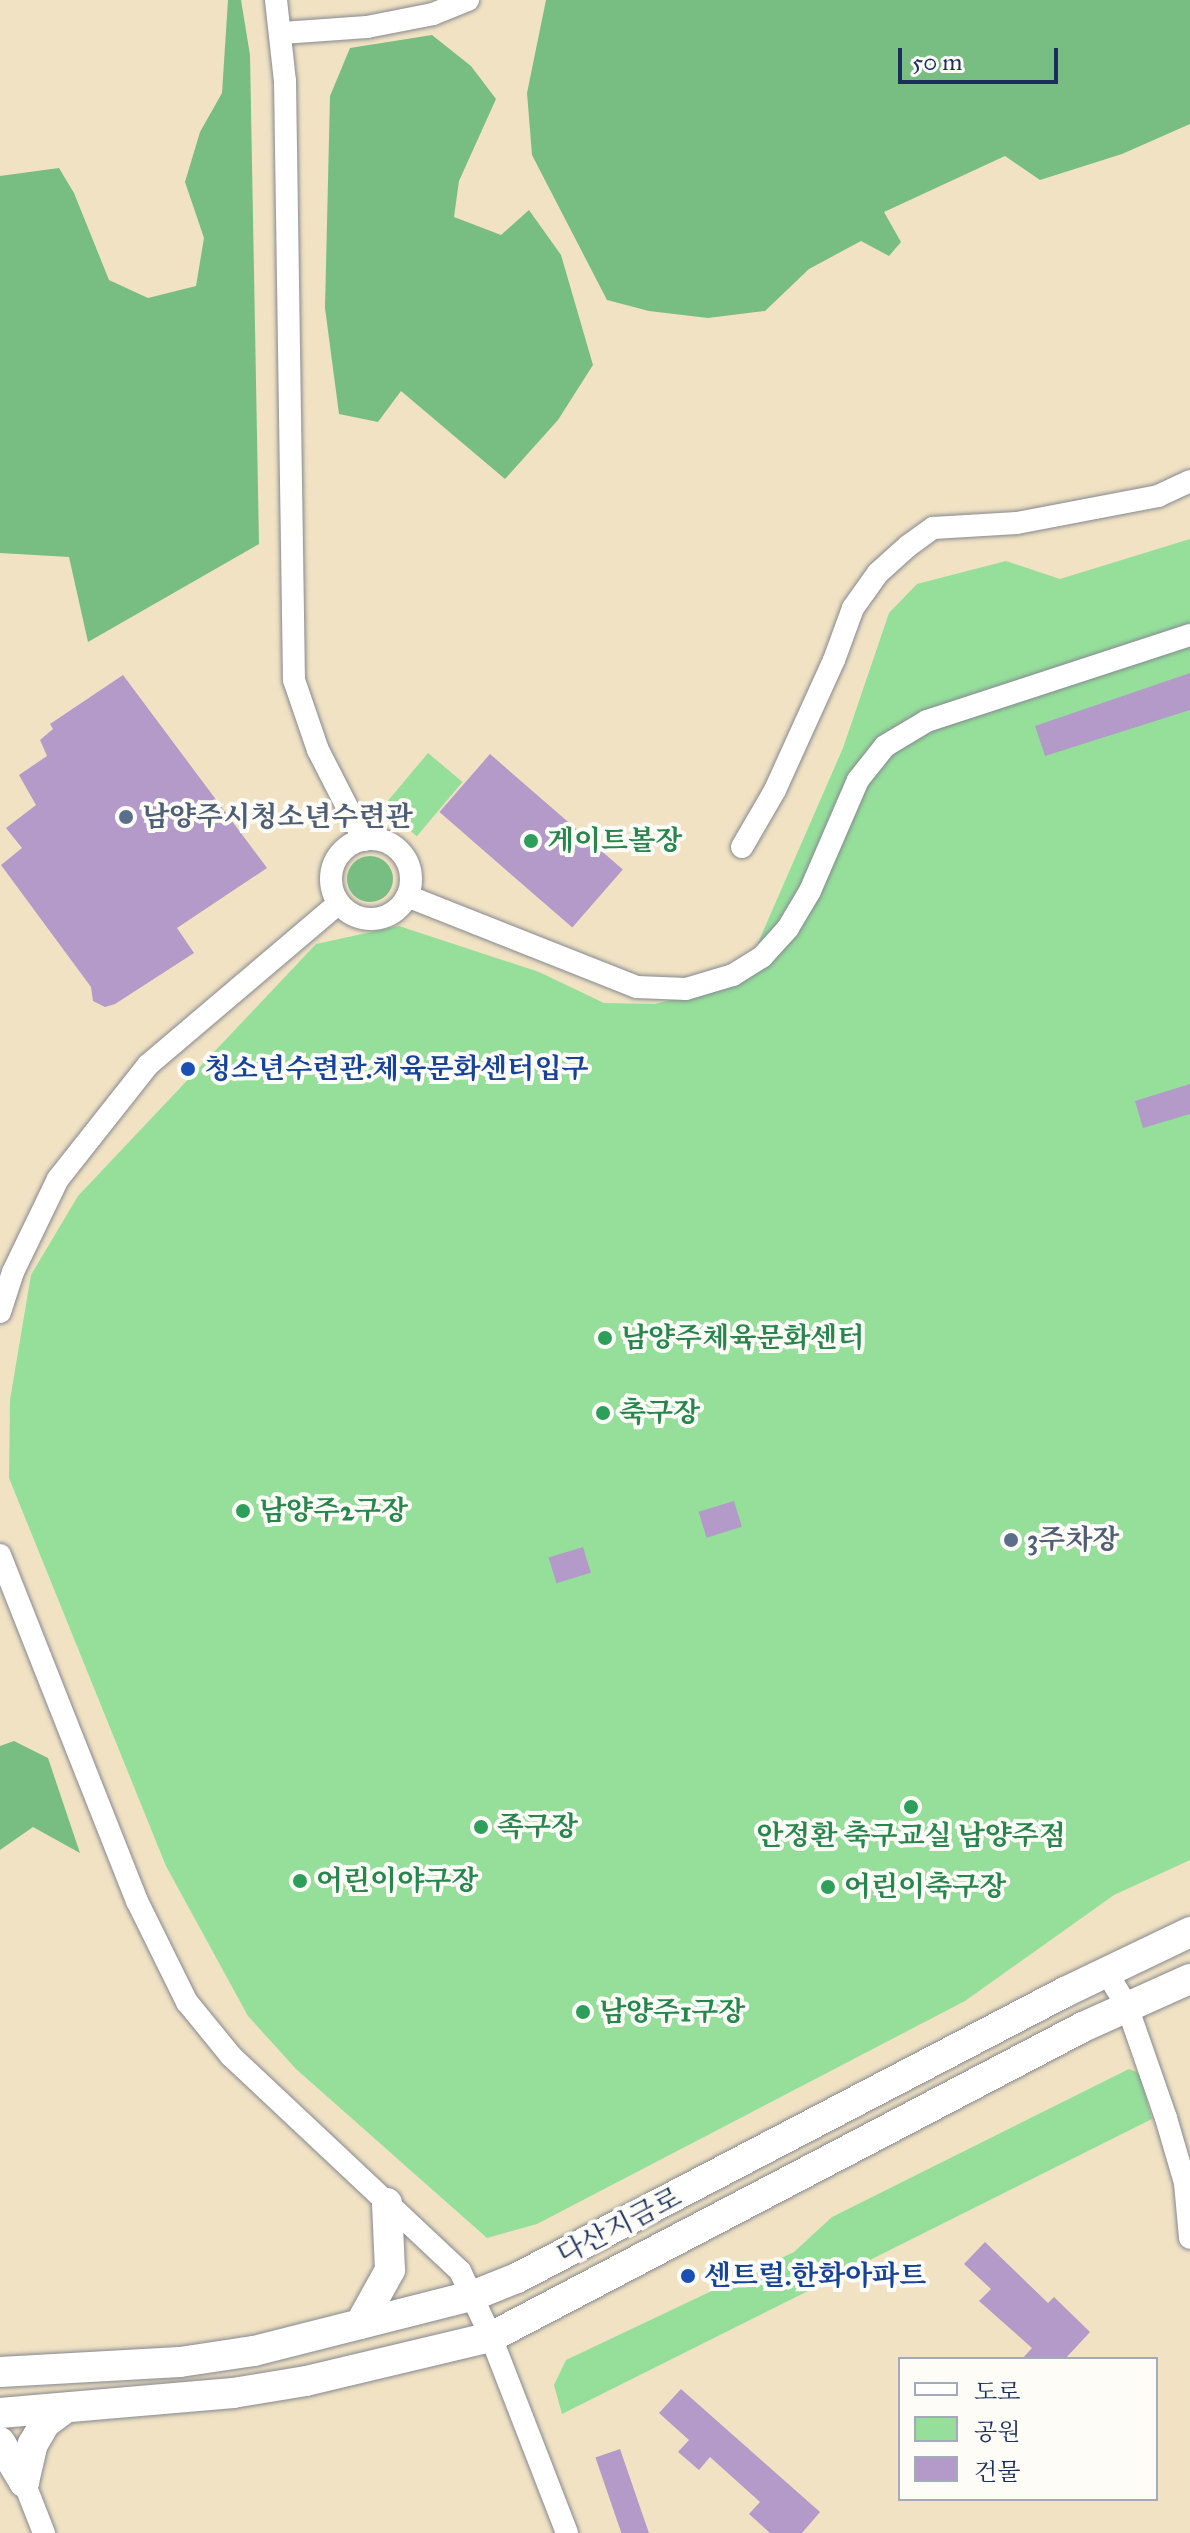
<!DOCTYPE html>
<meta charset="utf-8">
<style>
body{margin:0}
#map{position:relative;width:1190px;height:2533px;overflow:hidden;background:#f0e2c3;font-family:"IM FELL Great Primer","Noto Serif KR",serif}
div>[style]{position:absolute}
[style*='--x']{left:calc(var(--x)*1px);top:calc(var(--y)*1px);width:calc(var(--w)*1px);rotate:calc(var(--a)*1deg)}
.green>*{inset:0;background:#95df9b;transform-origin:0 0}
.forest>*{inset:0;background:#78be83}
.round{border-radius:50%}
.building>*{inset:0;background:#b39ac8;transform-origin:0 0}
.roads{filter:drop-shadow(0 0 2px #868890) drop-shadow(0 0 2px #868890)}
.street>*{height:22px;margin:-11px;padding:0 11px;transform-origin:11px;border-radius:11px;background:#fff}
.street>.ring{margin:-11px;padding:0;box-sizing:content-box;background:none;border:22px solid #fff;border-radius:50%}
.secondary>*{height:30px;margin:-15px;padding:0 15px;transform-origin:15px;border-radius:15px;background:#fff}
.dots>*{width:22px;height:22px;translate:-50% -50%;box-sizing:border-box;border:4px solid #fdfcf7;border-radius:50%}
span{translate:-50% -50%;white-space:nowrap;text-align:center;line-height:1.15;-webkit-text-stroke:8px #fdfcf7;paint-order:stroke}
.service-label{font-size:28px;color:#4e5e75;font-weight:700}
.left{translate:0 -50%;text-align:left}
.leisure-label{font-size:28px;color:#27864d;font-weight:700}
.transit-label{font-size:28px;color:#164399;font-weight:700}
.street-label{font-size:28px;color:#1b2f5e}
.legend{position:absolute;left:898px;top:2357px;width:260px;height:144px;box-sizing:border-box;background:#fdfcf7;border:2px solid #a3aaba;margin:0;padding:10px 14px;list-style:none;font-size:24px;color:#1b2f5e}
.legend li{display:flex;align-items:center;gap:16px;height:40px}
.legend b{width:40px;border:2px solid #a3aaba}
.scale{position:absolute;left:898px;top:48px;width:160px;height:36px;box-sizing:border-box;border:4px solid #1b2f5e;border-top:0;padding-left:10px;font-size:24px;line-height:28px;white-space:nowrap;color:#1b2f5e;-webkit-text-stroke:6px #fdfcf7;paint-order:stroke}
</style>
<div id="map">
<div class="green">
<div style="clip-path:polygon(1190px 539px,1190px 1860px,1114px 1895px,965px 2001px,537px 2224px,487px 2238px,296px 2069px,248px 2016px,166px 1866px,9px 1478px,10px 1400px,31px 1275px,78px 1196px,316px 944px,399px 926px,539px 972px,604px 1003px,655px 1004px,741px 982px,843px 748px,889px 613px,917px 584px,1006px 561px,1060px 579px)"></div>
<div style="left:428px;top:753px;width:45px;height:71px;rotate:40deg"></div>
<div style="clip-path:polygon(1129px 2069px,1139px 2073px,1152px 2119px,562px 2414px,554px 2385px,566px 2360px,794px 2252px,832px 2217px)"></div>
</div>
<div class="forest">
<div style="clip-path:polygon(228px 0,241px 0,250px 55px,259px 544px,88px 642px,69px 557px,0 553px,0 176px,59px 168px,74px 193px,109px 280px,148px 298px,196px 286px,204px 238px,185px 182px,200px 132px,222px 93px)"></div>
<div style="clip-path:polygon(546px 0,1190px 0,1190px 124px,1122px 154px,1040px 180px,1005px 156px,884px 212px,901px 242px,889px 256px,861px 241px,809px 269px,765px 311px,708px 318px,649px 311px,607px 300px,532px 155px,527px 93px)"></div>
<div style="clip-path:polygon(432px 35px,471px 66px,496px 99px,459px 181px,454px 217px,501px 235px,529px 210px,561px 255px,593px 365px,558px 420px,505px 479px,401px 391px,378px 422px,339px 414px,325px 308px,330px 96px,350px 48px)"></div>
<div class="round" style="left:347px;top:856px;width:46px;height:46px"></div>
<div style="clip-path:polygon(14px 1741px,48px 1758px,80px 1853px,33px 1827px,0 1850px,0 1746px)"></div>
</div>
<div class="building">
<div style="clip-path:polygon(1190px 673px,1190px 710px,1045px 756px,1035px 726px)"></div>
<div style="clip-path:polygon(123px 675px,267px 868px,177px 928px,194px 953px,115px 1004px,105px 1007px,93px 1001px,91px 987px,1px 865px,22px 848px,6px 828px,36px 805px,19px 775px,47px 756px,40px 740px,53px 729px,50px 724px)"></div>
<div style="left:490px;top:754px;width:176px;height:77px;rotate:41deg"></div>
<div style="clip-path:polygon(1190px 1084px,1190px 1114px,1143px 1128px,1135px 1101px)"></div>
<div style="left:734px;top:1501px;width:27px;height:37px;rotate:73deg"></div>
<div style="left:583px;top:1547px;width:27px;height:36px;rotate:73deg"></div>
<div style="clip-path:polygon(985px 2242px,1048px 2303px,1054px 2297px,1090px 2332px,1065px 2359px,1022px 2359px,1032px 2348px,979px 2301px,991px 2289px,964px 2264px)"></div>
<div style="clip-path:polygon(681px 2389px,820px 2512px,802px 2533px,770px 2533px,749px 2514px,760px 2502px,710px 2457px,699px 2470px,678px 2452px,689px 2440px,659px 2413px)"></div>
<div style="left:620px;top:2449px;width:89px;height:26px;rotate:71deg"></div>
</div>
<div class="roads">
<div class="street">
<div style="--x:276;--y:0;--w:81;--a:83.7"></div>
<div style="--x:285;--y:81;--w:599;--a:89.14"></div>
<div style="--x:294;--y:680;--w:74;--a:71.1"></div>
<div style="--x:318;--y:750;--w:101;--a:62.9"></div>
<div style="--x:282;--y:33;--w:85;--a:-4"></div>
<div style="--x:367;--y:27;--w:67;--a:-11.1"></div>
<div style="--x:433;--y:14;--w:38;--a:-22"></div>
<div class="ring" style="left:331px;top:839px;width:58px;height:58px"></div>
<div style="--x:742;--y:847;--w:66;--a:-59.9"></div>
<div style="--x:775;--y:790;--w:143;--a:-65.6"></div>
<div style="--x:834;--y:660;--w:55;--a:-69.9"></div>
<div style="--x:853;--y:608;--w:43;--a:-54.5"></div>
<div style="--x:878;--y:573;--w:40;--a:-42"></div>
<div style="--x:908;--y:546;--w:31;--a:-36"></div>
<div style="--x:933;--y:528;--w:84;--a:-3.4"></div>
<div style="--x:1017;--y:523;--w:144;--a:-10.8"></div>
<div style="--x:1158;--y:496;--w:35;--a:-25"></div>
<div style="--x:407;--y:896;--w:247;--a:21.6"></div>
<div style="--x:637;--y:987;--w:49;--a:2.3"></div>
<div style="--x:686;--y:989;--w:49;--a:-16.6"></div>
<div style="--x:733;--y:975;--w:34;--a:-32"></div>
<div style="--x:762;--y:957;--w:39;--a:-48"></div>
<div style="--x:788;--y:928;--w:43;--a:-59.3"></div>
<div style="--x:810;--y:891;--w:121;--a:-66.6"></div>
<div style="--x:858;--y:780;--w:43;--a:-51.5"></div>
<div style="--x:885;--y:746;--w:49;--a:-30.8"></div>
<div style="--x:927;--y:721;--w:277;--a:-18.1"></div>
<div style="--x:0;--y:1312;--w:42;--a:-72"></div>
<div style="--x:13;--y:1272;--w:103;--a:-64.2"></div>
<div style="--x:58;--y:1179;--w:145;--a:-51.7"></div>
<div style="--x:148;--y:1065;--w:250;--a:-40.3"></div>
<div style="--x:0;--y:1555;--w:372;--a:68.4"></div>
<div style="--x:137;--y:1901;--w:113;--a:63.7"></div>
<div style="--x:187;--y:2002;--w:70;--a:50.8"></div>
<div style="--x:231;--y:2056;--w:314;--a:43.2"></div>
<div style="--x:460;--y:2271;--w:73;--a:64.8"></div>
<div style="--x:491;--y:2337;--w:210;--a:68.8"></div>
<div style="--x:1107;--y:1973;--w:39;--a:59"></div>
<div style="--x:1127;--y:2006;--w:119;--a:70.8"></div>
<div style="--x:1166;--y:2118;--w:68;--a:73.7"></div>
<div style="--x:1185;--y:2183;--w:55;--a:84.8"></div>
<div style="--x:24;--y:2482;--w:55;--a:68.6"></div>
</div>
<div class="secondary">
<div style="--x:360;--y:2324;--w:62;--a:-60.9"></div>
<div style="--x:390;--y:2270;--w:67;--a:-92.6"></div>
<div style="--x:0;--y:2372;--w:180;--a:-3.2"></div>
<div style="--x:180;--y:2362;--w:75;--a:-8.5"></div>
<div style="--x:254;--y:2351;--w:225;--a:-14.2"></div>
<div style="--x:472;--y:2296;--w:48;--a:-21.8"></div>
<div style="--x:517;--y:2278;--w:618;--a:-27.56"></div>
<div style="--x:1065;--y:1992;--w:139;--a:-25.6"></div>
<div style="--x:0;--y:2413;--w:234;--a:-4.9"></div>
<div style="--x:233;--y:2393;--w:74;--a:-9.3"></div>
<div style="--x:306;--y:2381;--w:190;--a:-13.4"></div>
<div style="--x:491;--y:2337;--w:668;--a:-27.64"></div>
<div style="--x:1083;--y:2027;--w:117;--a:-24.2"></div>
<div style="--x:0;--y:2442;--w:47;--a:59"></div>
<div style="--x:24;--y:2482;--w:39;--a:-77"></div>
<div style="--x:33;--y:2444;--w:24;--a:-60"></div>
<div style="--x:45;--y:2423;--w:26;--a:-36"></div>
</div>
</div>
<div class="dots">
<div style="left:126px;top:817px;background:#5c6f8a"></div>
<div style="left:531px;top:841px;background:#2e9e5b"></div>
<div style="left:188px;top:1069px;background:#1a4fb4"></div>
<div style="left:605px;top:1338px;background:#2e9e5b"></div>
<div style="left:603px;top:1413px;background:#2e9e5b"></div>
<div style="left:243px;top:1511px;background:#2e9e5b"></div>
<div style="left:1011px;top:1540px;background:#5c6f8a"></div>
<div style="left:911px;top:1807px;background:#2e9e5b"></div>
<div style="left:481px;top:1827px;background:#2e9e5b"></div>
<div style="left:300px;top:1881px;background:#2e9e5b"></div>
<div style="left:828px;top:1887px;background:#2e9e5b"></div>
<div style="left:583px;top:2012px;background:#2e9e5b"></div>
<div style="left:688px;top:2276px;background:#1a4fb4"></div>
</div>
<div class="service-label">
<span class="left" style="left:142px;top:817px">남양주시청소년수련관</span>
<span class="left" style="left:1027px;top:1540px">3주차장</span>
</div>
<div class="leisure-label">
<span class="left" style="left:547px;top:841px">게이트볼장</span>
<span class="left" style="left:621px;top:1338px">남양주체육문화센터</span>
<span class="left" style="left:619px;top:1413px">축구장</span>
<span class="left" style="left:259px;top:1511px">남양주2구장</span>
<span class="left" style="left:497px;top:1827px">족구장</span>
<span style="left:911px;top:1836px">안정환 축구교실 남양주점</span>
<span class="left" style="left:316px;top:1881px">어린이야구장</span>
<span class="left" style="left:844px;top:1887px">어린이축구장</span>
<span class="left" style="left:599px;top:2012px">남양주1구장</span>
</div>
<div class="transit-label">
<span class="left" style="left:204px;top:1069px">청소년수련관.체육문화센터입구</span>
<span class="left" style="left:704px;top:2276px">센트럴.한화아파트</span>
</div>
<div class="street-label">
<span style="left:619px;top:2226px;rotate:-27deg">다산지금로</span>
</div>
<ul class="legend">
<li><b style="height:10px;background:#fff"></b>도로</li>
<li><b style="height:22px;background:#95df9b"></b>공원</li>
<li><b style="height:22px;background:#b39ac8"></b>건물</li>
</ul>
<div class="scale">50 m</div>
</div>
